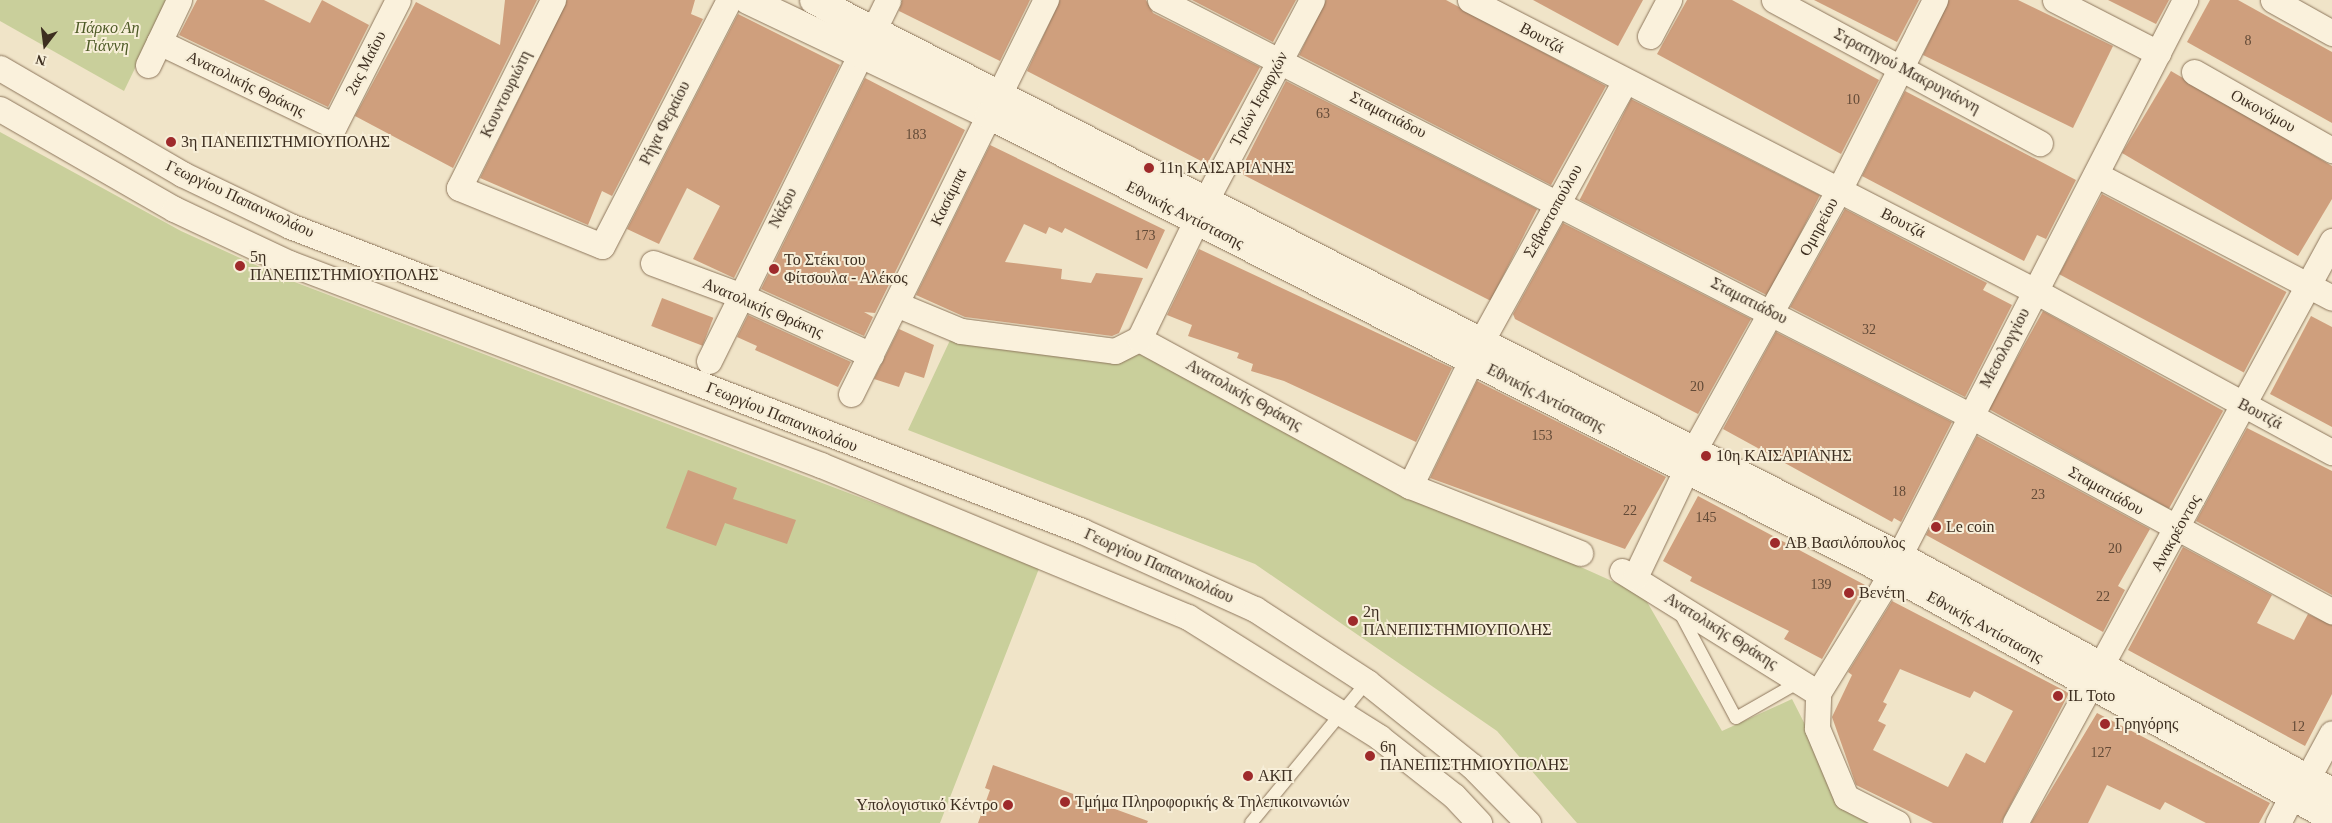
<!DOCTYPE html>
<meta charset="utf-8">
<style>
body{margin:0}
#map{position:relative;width:2332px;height:823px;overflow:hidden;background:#f0e4c8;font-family:Georgia,serif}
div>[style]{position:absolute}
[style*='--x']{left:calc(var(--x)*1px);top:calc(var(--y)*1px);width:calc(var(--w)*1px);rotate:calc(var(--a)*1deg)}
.green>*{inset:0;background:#c9cf9b}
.building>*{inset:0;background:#cf9f7d;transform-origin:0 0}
.roads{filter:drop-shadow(0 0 1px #8d765c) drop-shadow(0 0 1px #8d765c)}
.lane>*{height:12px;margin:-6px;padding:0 6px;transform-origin:6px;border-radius:6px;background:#faf1dc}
.street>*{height:25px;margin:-12.5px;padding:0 12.5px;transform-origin:12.5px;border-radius:12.5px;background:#faf1dc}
.secondary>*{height:28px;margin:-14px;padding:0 14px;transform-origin:14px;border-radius:14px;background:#faf1dc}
.dots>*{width:14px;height:14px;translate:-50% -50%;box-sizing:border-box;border:2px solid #f7eed8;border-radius:50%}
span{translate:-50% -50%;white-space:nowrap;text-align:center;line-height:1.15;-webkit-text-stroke:4px #f7eed8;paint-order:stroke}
.number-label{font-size:14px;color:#624a37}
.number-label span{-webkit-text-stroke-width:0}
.park-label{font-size:16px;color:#4d5a26;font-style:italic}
.street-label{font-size:16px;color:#3d2e20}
.poi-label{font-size:16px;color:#3d2e20}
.left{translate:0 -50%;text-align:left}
.right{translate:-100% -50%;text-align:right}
.north{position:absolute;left:20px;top:20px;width:50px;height:50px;-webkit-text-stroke:4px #f7eed8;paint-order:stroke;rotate:195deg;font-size:14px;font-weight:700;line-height:20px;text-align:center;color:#3d2e20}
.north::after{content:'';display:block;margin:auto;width:18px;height:22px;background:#3d2e20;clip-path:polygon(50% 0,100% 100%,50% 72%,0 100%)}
</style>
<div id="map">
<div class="green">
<div style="clip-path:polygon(0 0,168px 0,124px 91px,0 21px)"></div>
<div style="clip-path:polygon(0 132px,181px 231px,284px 278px,1040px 566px,940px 823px,0 823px)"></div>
<div style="clip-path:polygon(952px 336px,1101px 357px,1147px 354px,1407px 489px,1643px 595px,1722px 731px,1792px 699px,1843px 799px,1881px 823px,1577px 823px,1497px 731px,1255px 564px,908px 430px)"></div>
</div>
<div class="building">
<div style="clip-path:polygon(197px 0,264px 0,310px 23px,322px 0,369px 25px,328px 107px,179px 35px)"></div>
<div style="clip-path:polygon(505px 0,537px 0,453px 168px,355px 116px,416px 2px,500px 45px)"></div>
<div style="clip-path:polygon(567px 0,695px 0,691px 14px,703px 19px,612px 196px,602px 191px,588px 225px,480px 178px)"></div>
<div style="clip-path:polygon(902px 0,1030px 0,1000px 61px,899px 11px)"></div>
<div style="clip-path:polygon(1060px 0,1146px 0,1153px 13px,1260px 67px,1207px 164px,1027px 71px)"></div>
<div style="clip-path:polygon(1192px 0,1296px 0,1273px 42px)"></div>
<div style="clip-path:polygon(1326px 0,1446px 0,1606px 86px,1551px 185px,1299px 55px)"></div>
<div style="clip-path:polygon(1533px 0,1643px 0,1618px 46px)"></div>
<div style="clip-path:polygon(1687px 0,1732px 0,1879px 80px,1841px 154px,1657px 54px)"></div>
<div style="clip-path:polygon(1814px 0,1919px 0,1897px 42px)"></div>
<div style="clip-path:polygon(1949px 0,2018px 0,2113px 46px,2073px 128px,1923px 55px)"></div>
<div style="clip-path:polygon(2108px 0,2169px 0,2156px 24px)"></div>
<div style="clip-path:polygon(2210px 0,2238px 0,2332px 52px,2332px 123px,2187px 42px)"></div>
<div style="clip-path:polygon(738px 14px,840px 65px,734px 278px,693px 259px,720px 206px,687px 188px,659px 244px,627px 229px)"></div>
<div style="clip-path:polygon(2171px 71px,2332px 166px,2332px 199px,2298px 256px,2122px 153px)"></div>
<div style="clip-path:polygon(865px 78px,965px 130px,875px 313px,864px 312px,873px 317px,864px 336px,761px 289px)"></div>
<div style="left:1286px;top:81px;width:282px;height:103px;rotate:27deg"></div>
<div style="clip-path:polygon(1905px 91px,2076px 180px,2046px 239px,2037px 235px,2024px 261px,1862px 176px)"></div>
<div style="left:1631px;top:99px;width:212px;height:113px;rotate:27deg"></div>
<div style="clip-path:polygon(990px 145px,1165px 230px,1147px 269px,1065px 228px,1062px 233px,1049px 227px,1046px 234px,1024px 224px,1005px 262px,1062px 269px,1061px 279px,1091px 283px,1096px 273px,1143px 278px,1119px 333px,1112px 336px,965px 317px,916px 295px)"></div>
<div style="left:2102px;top:194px;width:209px;height:91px;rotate:28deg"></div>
<div style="clip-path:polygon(1845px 209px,1987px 283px,1983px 290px,2012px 305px,1965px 397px,1790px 307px)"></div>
<div style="clip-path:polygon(1563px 223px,1751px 319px,1698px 414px,1515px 319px,1513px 314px)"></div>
<div style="clip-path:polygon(1199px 249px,1452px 368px,1416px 442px,1284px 381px,1251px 371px,1253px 364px,1237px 358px,1239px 353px,1188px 336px,1192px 325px,1167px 315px)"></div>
<div style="left:662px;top:298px;width:55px;height:30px;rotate:21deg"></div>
<div style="left:2043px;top:311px;width:206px;height:112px;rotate:29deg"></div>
<div style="clip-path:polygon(748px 315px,851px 362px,838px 387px,755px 350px,757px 346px,737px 337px)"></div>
<div style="clip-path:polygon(2311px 316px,2332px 327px,2332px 427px,2270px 394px)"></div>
<div style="clip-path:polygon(899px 329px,934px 345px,924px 378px,905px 372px,899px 387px,874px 379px)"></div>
<div style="clip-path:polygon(1776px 332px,1952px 422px,1901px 522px,1894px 518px,1892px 522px,1723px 429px)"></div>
<div style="clip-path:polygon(1477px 381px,1666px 477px,1625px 549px,1430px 478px)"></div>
<div style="clip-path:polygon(2247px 428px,2332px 471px,2332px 595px,2196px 521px)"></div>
<div style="clip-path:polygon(1977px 436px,2150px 529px,2118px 586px,2125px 590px,2103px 632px,1926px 535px)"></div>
<div style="clip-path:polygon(688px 470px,737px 488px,733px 499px,796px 520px,787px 544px,725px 523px,716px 546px,666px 528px)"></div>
<div style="clip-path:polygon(1698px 496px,1865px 585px,1822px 659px,1784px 639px,1789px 631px,1690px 581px,1692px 577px,1663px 561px)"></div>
<div style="clip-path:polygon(2183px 547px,2272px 595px,2257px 623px,2294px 640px,2308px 614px,2332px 625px,2332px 694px,2305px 746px,2128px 650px)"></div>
<div style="clip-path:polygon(evenodd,1892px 601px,2069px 693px,2001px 823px,1933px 823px,1856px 785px,1832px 717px,1852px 675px,1848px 672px,1892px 601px,1900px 669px,1970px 698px,1974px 691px,2013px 711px,1985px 763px,1966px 753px,1948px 787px,1873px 750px,1886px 725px,1878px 721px,1887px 704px,1883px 702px,1900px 669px)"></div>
<div style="clip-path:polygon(2097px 713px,2270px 803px,2259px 823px,2206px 823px,2165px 802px,2160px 810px,2107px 785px,2088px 823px,2031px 823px)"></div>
<div style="clip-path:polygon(993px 765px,1148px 821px,1147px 823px,978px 823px,990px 790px,985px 788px)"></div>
</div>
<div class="roads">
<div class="lane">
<div style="--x:1679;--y:611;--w:121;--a:62"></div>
<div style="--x:1736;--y:718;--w:70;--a:-29.8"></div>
<div style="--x:1251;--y:823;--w:183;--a:-50.6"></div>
</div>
<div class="street">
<div style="--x:553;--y:0;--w:210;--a:116.6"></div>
<div style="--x:459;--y:188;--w:154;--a:22.1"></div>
<div style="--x:602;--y:246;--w:277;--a:-62.7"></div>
<div style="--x:1160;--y:0;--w:909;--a:27.16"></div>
<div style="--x:1969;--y:415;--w:413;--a:28.4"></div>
<div style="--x:1470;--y:0;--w:636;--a:27.25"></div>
<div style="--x:2035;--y:291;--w:338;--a:28.5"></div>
<div style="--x:1774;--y:0;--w:302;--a:28.3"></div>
<div style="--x:2055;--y:0;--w:116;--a:27.2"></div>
<div style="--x:2273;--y:0;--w:68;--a:29.2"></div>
<div style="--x:874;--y:29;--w:32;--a:-64"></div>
<div style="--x:1650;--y:36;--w:41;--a:-62.2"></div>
<div style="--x:159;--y:42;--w:194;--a:25.6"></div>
<div style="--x:334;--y:126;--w:141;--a:-63.1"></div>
<div style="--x:148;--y:65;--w:72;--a:-64.5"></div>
<div style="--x:0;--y:68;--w:211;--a:30.2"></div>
<div style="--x:182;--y:174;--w:120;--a:25.7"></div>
<div style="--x:290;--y:226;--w:849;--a:21.06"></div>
<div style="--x:1082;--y:531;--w:190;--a:24.3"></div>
<div style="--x:1255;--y:609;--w:134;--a:33.1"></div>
<div style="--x:1367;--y:682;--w:134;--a:38.7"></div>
<div style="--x:1472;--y:766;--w:80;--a:45.5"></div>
<div style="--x:2194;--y:72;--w:159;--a:29.5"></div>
<div style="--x:0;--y:109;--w:201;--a:29.9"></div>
<div style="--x:174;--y:209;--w:127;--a:25.2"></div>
<div style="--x:289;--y:263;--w:569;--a:20.79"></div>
<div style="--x:821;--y:465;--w:397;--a:22.5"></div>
<div style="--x:1188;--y:617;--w:226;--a:32.1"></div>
<div style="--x:1379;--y:737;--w:95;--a:38.2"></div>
<div style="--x:1454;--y:796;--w:37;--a:47"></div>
<div style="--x:2097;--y:175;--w:265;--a:27.6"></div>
<div style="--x:1207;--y:198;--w:224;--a:-62.1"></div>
<div style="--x:653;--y:263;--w:92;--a:20.4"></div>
<div style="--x:739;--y:295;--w:145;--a:24.4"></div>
<div style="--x:896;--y:304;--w:70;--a:22.6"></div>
<div style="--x:961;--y:331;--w:155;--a:7.4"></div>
<div style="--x:1115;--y:351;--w:27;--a:-27"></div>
<div style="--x:1139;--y:339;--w:308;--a:28.5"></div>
<div style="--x:1410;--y:486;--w:183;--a:21.5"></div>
<div style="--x:1139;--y:339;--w:131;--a:-64.2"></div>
<div style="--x:1482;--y:340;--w:296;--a:-61.1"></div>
<div style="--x:709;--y:361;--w:340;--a:-63.7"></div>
<div style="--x:851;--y:394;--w:440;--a:-63.7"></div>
<div style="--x:1694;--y:450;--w:298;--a:-60.9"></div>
<div style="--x:1839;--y:190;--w:213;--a:-63.2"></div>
<div style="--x:1410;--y:486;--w:139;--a:-64"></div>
<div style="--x:1622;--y:571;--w:231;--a:31.9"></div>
<div style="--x:1635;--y:577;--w:119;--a:-64.5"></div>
<div style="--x:2307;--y:779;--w:52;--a:-61.5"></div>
<div style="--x:1897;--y:823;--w:57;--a:-153"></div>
<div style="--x:1846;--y:797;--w:75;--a:-112.8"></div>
<div style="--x:1817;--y:728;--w:35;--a:-88"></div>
<div style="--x:1818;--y:693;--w:120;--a:-58.3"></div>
<div style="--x:1881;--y:591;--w:665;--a:-62.78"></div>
<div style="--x:2015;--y:823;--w:663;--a:-61.42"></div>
<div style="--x:2278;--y:823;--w:30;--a:-63"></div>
</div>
<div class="secondary">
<div style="--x:748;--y:0;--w:267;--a:25.5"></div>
<div style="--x:989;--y:115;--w:989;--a:26.93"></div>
<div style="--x:1871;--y:563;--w:527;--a:28.95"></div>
<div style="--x:814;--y:0;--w:1219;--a:27.13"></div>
<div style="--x:1899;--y:556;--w:493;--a:28.6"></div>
</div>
</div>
<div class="dots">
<div style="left:171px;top:142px;background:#9e2a2b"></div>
<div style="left:1149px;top:168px;background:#9e2a2b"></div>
<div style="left:240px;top:266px;background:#9e2a2b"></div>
<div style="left:774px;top:269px;background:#9e2a2b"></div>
<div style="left:1706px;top:456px;background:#9e2a2b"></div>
<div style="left:1936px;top:527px;background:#9e2a2b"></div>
<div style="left:1775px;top:543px;background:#9e2a2b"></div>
<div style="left:1849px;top:593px;background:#9e2a2b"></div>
<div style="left:1353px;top:621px;background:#9e2a2b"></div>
<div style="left:2058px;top:696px;background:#9e2a2b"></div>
<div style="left:2105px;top:724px;background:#9e2a2b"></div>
<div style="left:1370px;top:756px;background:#9e2a2b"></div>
<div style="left:1248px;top:776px;background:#9e2a2b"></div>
<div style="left:1065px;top:802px;background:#9e2a2b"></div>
<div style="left:1008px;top:805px;background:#9e2a2b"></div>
</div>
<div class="number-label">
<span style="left:2248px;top:41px">8</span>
<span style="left:1853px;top:100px">10</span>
<span style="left:1323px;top:114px">63</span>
<span style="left:916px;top:135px">183</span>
<span style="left:1145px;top:236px">173</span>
<span style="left:1869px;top:330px">32</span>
<span style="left:1697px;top:387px">20</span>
<span style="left:1542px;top:436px">153</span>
<span style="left:1899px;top:492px">18</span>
<span style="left:2038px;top:495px">23</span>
<span style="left:1630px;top:511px">22</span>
<span style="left:1706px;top:518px">145</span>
<span style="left:2115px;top:549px">20</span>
<span style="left:1821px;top:585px">139</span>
<span style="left:2103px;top:597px">22</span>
<span style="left:2298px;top:727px">12</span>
<span style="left:2101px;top:753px">127</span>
</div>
<div class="park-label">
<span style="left:107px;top:37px">Πάρκο Αη<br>Γιάννη</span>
</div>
<div class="street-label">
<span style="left:1542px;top:38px;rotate:28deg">Βουτζά</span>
<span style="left:366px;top:63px;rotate:-63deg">2ας Μαΐου</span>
<span style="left:1907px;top:71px;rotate:28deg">Στρατηγού Μακρυγιάννη</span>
<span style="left:246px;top:84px;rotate:26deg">Ανατολικής Θράκης</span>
<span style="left:506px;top:94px;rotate:-64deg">Κουντουριώτη</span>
<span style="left:1259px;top:99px;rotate:-62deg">Τριών Ιεραρχών</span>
<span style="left:2263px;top:111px;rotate:29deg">Οικονόμου</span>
<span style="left:1388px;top:115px;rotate:27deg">Σταματιάδου</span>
<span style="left:665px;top:123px;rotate:-63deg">Ρήγα Φεραίου</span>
<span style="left:949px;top:197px;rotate:-64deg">Κασάμπα</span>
<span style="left:240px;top:199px;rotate:25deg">Γεωργίου Παπανικολάου</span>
<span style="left:783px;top:208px;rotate:-63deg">Νάξου</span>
<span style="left:1553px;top:211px;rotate:-61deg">Σεβαστοπούλου</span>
<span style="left:1185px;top:215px;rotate:27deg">Εθνικής Αντίστασης</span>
<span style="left:1903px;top:223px;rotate:27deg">Βουτζά</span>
<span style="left:1819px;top:227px;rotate:-62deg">Ομηρείου</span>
<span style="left:1749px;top:301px;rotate:27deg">Σταματιάδου</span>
<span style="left:763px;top:308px;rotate:23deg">Ανατολικής Θράκης</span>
<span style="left:2005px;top:348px;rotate:-62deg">Μεσολογγίου</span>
<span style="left:1244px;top:395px;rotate:29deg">Ανατολικής Θράκης</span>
<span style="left:1546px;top:398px;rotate:27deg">Εθνικής Αντίστασης</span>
<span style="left:2260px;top:414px;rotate:28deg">Βουτζά</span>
<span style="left:782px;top:417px;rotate:22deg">Γεωργίου Παπανικολάου</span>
<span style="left:2106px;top:491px;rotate:29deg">Σταματιάδου</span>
<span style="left:2176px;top:533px;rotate:-61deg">Ανακρέοντος</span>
<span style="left:1159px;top:566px;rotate:24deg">Γεωργίου Παπανικολάου</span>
<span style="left:1985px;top:627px;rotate:29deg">Εθνικής Αντίστασης</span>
<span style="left:1721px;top:631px;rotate:32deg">Ανατολικής Θράκης</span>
</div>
<div class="poi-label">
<span class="left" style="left:181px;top:142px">3η ΠΑΝΕΠΙΣΤΗΜΙΟΥΠΟΛΗΣ</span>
<span class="left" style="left:1159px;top:168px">11η ΚΑΙΣΑΡΙΑΝΗΣ</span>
<span class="left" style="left:250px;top:266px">5η<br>ΠΑΝΕΠΙΣΤΗΜΙΟΥΠΟΛΗΣ</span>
<span class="left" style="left:784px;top:269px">Το Στέκι του<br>Φίτσουλα - Αλέκος</span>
<span class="left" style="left:1716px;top:456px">10η ΚΑΙΣΑΡΙΑΝΗΣ</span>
<span class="left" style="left:1946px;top:527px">Le coin</span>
<span class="left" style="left:1785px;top:543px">ΑΒ Βασιλόπουλος</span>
<span class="left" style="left:1859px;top:593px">Βενέτη</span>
<span class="left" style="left:1363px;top:621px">2η<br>ΠΑΝΕΠΙΣΤΗΜΙΟΥΠΟΛΗΣ</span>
<span class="left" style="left:2068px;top:696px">IL Toto</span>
<span class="left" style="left:2115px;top:724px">Γρηγόρης</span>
<span class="left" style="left:1380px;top:756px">6η<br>ΠΑΝΕΠΙΣΤΗΜΙΟΥΠΟΛΗΣ</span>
<span class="left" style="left:1258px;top:776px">ΑΚΠ</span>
<span class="left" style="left:1075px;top:802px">Τμήμα Πληροφορικής &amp; Τηλεπικοινωνιών</span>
<span class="right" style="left:998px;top:805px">Υπολογιστικό Κέντρο</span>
</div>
<div class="north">N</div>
</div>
